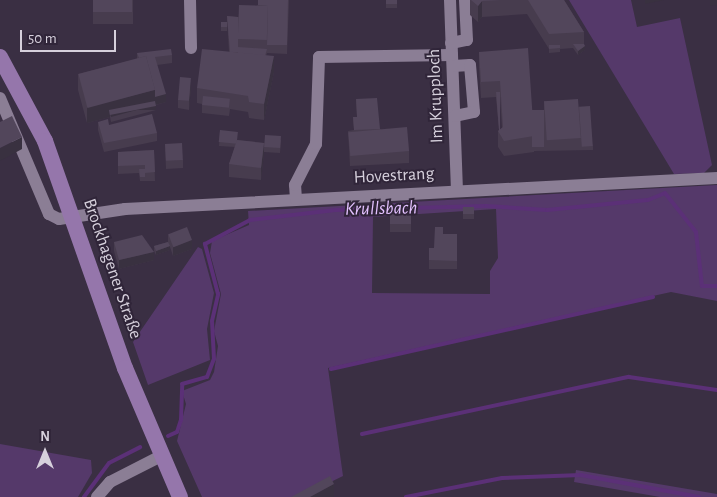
<!DOCTYPE html>
<meta charset="utf-8">
<style>
body{margin:0}
#map{position:relative;width:717px;height:497px;overflow:hidden;background:#3a2f43;font-family:"Alegreya Sans",sans-serif}
div>[style]{position:absolute}
[style*='--x']{left:calc(var(--x)*1px);top:calc(var(--y)*1px);width:calc(var(--w)*1px);rotate:calc(var(--a)*1deg)}
.green>*{inset:0;background:#55396a}
.stream>*{height:4px;margin:-2px;padding:0 2px;transform-origin:2px;border-radius:2px;background:#5b3077}
.minor>*{height:12px;margin:-6px;padding:0 6px;transform-origin:6px;border-radius:6px;background:#8b7e95}
.major>*{height:16px;margin:-8px;padding:0 8px;transform-origin:8px;border-radius:8px;background:#9576ab}
.wall>*{inset:0;background:#473c4e;transform-origin:0 0}
.shaded-wall>*{inset:0;background:#393140;transform-origin:0 0}
.building>*{inset:0;background:#52465b;transform-origin:0 0}
span{translate:-50% -50%;white-space:nowrap;text-align:center;line-height:1.15;-webkit-text-stroke:4px #302539;paint-order:stroke}
.street-label{font-size:18px;color:#d6d0dc}
.water-label{font-size:19px;color:#e3c1ff;font-style:italic}
.north{position:absolute;left:20px;top:427px;width:50px;height:50px;-webkit-text-stroke:4px #302539;paint-order:stroke;rotate:0deg;font-size:14px;font-weight:700;line-height:20px;text-align:center;color:#d6d0dc}
.north::after{content:'';display:block;margin:auto;width:18px;height:22px;background:#d6d0dc;clip-path:polygon(50% 0,100% 100%,50% 72%,0 100%)}
.scale{position:absolute;left:20px;top:30px;width:96px;height:22px;box-sizing:border-box;border:2px solid #d6d0dc;border-top:0;padding-left:6px;font-size:15px;line-height:18px;white-space:nowrap;color:#d6d0dc;-webkit-text-stroke:4px #302539;paint-order:stroke}
</style>
<div id="map">
<div class="green">
<div style="clip-path:polygon(569px 0,631px 0,637px 27px,680px 18px,712px 165px,704px 173px,674px 174px)"></div>
<div style="clip-path:polygon(evenodd,717px 185px,717px 301px,671px 292px,328px 368px,343px 476px,300px 497px,202px 497px,177px 441px,186px 404px,182px 391px,210px 380px,214px 372px,218px 346px,214px 331px,221px 294px,210px 253px,212px 241px,249px 225px,248px 211px,717px 185px,496px 209px,498px 258px,490px 271px,490px 294px,372px 293px,373px 217px,496px 209px)"></div>
<div style="clip-path:polygon(198px 247px,202px 249px,214px 293px,207px 329px,210px 360px,148px 385px,133px 342px)"></div>
<div style="clip-path:polygon(0 444px,91px 460px,92px 473px,78px 497px,0 497px)"></div>
<div style="clip-path:polygon(576px 470px,717px 494px,717px 497px,660px 497px,574px 482px)"></div>
</div>
<div class="stream">
<div style="--x:331;--y:369;--w:330;--a:-12.6"></div>
<div style="--x:362;--y:434;--w:273;--a:-12.1"></div>
<div style="--x:629;--y:377;--w:89;--a:8.4"></div>
<div style="--x:168;--y:436;--w:10;--a:-24"></div>
<div style="--x:177;--y:432;--w:13;--a:-72"></div>
<div style="--x:181;--y:420;--w:36;--a:-88"></div>
<div style="--x:182;--y:384;--w:26;--a:-16"></div>
<div style="--x:207;--y:377;--w:19;--a:-69"></div>
<div style="--x:214;--y:359;--w:38;--a:-93"></div>
<div style="--x:212;--y:321;--w:28;--a:-77"></div>
<div style="--x:218;--y:294;--w:52;--a:-104.6"></div>
<div style="--x:205;--y:244;--w:51;--a:-28.1"></div>
<div style="--x:250;--y:220;--w:86;--a:-6.7"></div>
<div style="--x:335;--y:210;--w:151;--a:-1.5"></div>
<div style="--x:486;--y:206;--w:61;--a:3.8"></div>
<div style="--x:547;--y:210;--w:101;--a:-5.7"></div>
<div style="--x:648;--y:200;--w:18;--a:-22"></div>
<div style="--x:665;--y:193;--w:50;--a:51.5"></div>
<div style="--x:696;--y:232;--w:54;--a:83.7"></div>
<div style="--x:702;--y:286;--w:15;--a:0"></div>
<div style="--x:84;--y:497;--w:42;--a:-53.7"></div>
<div style="--x:109;--y:463;--w:35;--a:-27"></div>
<div style="--x:406;--y:497;--w:98;--a:-11.2"></div>
<div style="--x:502;--y:478;--w:79;--a:-2.2"></div>
<div style="--x:581;--y:475;--w:120;--a:10.6"></div>
</div>
<div class="minor">
<div style="--x:190;--y:0;--w:48;--a:88.8"></div>
<div style="--x:450;--y:0;--w:191;--a:87.9"></div>
<div style="--x:451;--y:43;--w:16;--a:-11"></div>
<div style="--x:467;--y:40;--w:40;--a:-92.9"></div>
<div style="--x:453;--y:66;--w:17;--a:-3"></div>
<div style="--x:470;--y:65;--w:47;--a:85.1"></div>
<div style="--x:474;--y:112;--w:19;--a:168"></div>
<div style="--x:0;--y:98;--w:126;--a:67.1"></div>
<div style="--x:49;--y:214;--w:11;--a:27"></div>
<div style="--x:59;--y:219;--w:67;--a:-8.6"></div>
<div style="--x:125;--y:209;--w:593;--a:-3"></div>
<div style="--x:296;--y:199;--w:14;--a:-94"></div>
<div style="--x:295;--y:185;--w:46;--a:-62.9"></div>
<div style="--x:316;--y:144;--w:87;--a:-88"></div>
<div style="--x:319;--y:57;--w:133;--a:-0.9"></div>
<div style="--x:97;--y:497;--w:20;--a:-49"></div>
<div style="--x:110;--y:482;--w:57;--a:-27"></div>
</div>
<div class="major">
<div style="--x:0;--y:57;--w:95;--a:61.8"></div>
<div style="--x:45;--y:141;--w:241;--a:70.6"></div>
<div style="--x:125;--y:368;--w:140;--a:66.9"></div>
</div>
<div class="wall">
<div style="left:93px;top:0;width:40px;height:24px"></div>
<div style="clip-path:polygon(289px 0,287px 54px,267px 53px,266px 56px,274px 72px,264px 120px,249px 118px,248px 112px,230px 109px,229px 116px,202px 113px,202px 104px,197px 103px,197px 88px,229px 52px,227px 16px,238px 17px,258px 5px)"></div>
<div style="left:386px;top:0;width:11px;height:8px"></div>
<div style="clip-path:polygon(470px 0,564px 0,584px 32px,584px 44px,585px 50px,578px 55px,573px 48px,560px 49px,560px 52px,549px 53px,549px 49px,527px 14px,482px 17px,478px 22px,470px 15px)"></div>
<div style="left:221px;top:22px;width:6px;height:9px"></div>
<div style="clip-path:polygon(evenodd,479px 52px,532px 110px,544px 110px,544px 101px,579px 107px,593px 146px,593px 150px,534px 151px,534px 152px,504px 156px,498px 147px,498px 131px,499px 130px,496px 97px,481px 98px,479px 68px,479px 52px,500px 97px,502px 128px,500px 130px,500px 97px)"></div>
<div style="clip-path:polygon(137px 53px,172px 55px,172px 63px,157px 65px,166px 102px,156px 105px,156px 110px,111px 122px,110px 117px,87px 123px,78px 90px,78px 74px,137px 59px)"></div>
<div style="clip-path:polygon(191px 87px,189px 110px,178px 108px,178px 100px)"></div>
<div style="clip-path:polygon(356px 99px,380px 129px,409px 151px,409px 163px,350px 166px,348px 131px,354px 130px,353px 117px,357px 117px)"></div>
<div style="clip-path:polygon(98px 122px,109px 125px,157px 133px,157px 141px,104px 152px,98px 130px)"></div>
<div style="clip-path:polygon(220px 130px,237px 140px,264px 143px,281px 140px,280px 153px,264px 152px,261px 180px,229px 177px,229px 164px,235px 147px,219px 146px)"></div>
<div style="clip-path:polygon(165px 144px,183px 160px,183px 168px,166px 169px)"></div>
<div style="clip-path:polygon(154px 150px,155px 181px,140px 181px,139px 173px,118px 174px,118px 152px)"></div>
<div style="left:474px;top:207px;width:12px;height:11px;rotate:90deg"></div>
<div style="left:390px;top:212px;width:21px;height:20px"></div>
<div style="clip-path:polygon(168px 234px,192px 249px,173px 256px,170px 247px,170px 250px,156px 255px,154px 251px,154px 246px,168px 242px)"></div>
<div style="clip-path:polygon(457px 234px,457px 269px,429px 269px,429px 248px,434px 248px)"></div>
<div style="clip-path:polygon(114px 242px,154px 260px,119px 269px,114px 251px)"></div>
</div>
<div class="shaded-wall">
<div style="clip-path:polygon(645px 0,664px 0,645px 4px)"></div>
<div style="clip-path:polygon(710px 0,717px 0,717px 5px,710px 6px)"></div>
<div style="clip-path:polygon(482px 1px,482px 17px,478px 22px,478px 6px)"></div>
<div style="clip-path:polygon(585px 46px,585px 50px,578px 55px,578px 51px)"></div>
<div style="clip-path:polygon(274px 56px,274px 72px,264px 120px,264px 104px)"></div>
<div style="clip-path:polygon(191px 78px,191px 87px,189px 110px,189px 101px)"></div>
<div style="clip-path:polygon(155px 90px,166px 94px,166px 102px,111px 117px,110px 113px,110px 117px,87px 123px,87px 107px)"></div>
<div style="left:156px;top:106px;width:4px;height:47px;rotate:90deg"></div>
<div style="clip-path:polygon(22px 137px,22px 149px,0 161px,0 148px)"></div>
<div style="clip-path:polygon(264px 143px,264px 155px,261px 180px,261px 168px)"></div>
<div style="clip-path:polygon(192px 240px,192px 249px,173px 256px,173px 247px)"></div>
<div style="clip-path:polygon(170px 246px,170px 250px,156px 255px,156px 251px)"></div>
<div style="clip-path:polygon(154px 252px,154px 260px,119px 269px,119px 260px)"></div>
<div style="clip-path:polygon(334px 484px,334px 496px,333px 497px,310px 497px)"></div>
</div>
<div class="building">
<div style="left:93px;top:0;width:39px;height:12px"></div>
<div style="clip-path:polygon(258px 0,288px 0,287px 45px,267px 45px,268px 6px,258px 5px)"></div>
<div style="left:386px;top:0;width:11px;height:4px"></div>
<div style="clip-path:polygon(471px 0,501px 0,482px 1px,478px 6px)"></div>
<div style="clip-path:polygon(528px 0,564px 0,584px 32px,549px 34px)"></div>
<div style="left:239px;top:5px;width:29px;height:34px;rotate:2deg"></div>
<div style="clip-path:polygon(227px 16px,238px 17px,238px 52px,230px 52px)"></div>
<div style="left:221px;top:22px;width:6px;height:5px"></div>
<div style="clip-path:polygon(573px 44px,584px 44px,585px 46px,578px 51px)"></div>
<div style="clip-path:polygon(549px 45px,560px 45px,560px 48px,549px 49px)"></div>
<div style="clip-path:polygon(238px 47px,267px 49px,265px 56px,238px 53px)"></div>
<div style="clip-path:polygon(528px 48px,534px 136px,504px 141px,498px 131px,503px 127px,500px 81px,481px 82px,479px 52px)"></div>
<div style="clip-path:polygon(171px 49px,172px 55px,155px 57px,166px 94px,155px 97px,155px 90px,146px 56px,139px 58px,137px 53px)"></div>
<div style="clip-path:polygon(202px 49px,274px 56px,264px 104px,249px 102px,248px 96px,197px 88px)"></div>
<div style="left:146px;top:56px;width:35px;height:70px;rotate:75deg"></div>
<div style="left:180px;top:77px;width:11px;height:23px;rotate:5deg"></div>
<div style="clip-path:polygon(496px 92px,500px 92px,500px 130px,499px 130px)"></div>
<div style="left:203px;top:96px;width:27px;height:9px;rotate:6deg"></div>
<div style="clip-path:polygon(377px 98px,380px 129px,354px 130px,353px 117px,357px 117px,356px 99px)"></div>
<div style="left:578px;top:99px;width:39px;height:34px;rotate:86deg"></div>
<div style="left:155px;top:101px;width:5px;height:47px;rotate:79deg"></div>
<div style="left:590px;top:106px;width:40px;height:11px;rotate:86deg"></div>
<div style="left:532px;top:110px;width:12px;height:37px"></div>
<div style="clip-path:polygon(152px 114px,157px 133px,104px 143px,98px 122px,108px 119px,109px 125px)"></div>
<div style="clip-path:polygon(12px 116px,22px 137px,0 148px,0 122px)"></div>
<div style="left:407px;top:127px;width:24px;height:59px;rotate:85deg"></div>
<div style="left:220px;top:130px;width:18px;height:12px;rotate:6deg"></div>
<div style="left:265px;top:135px;width:16px;height:12px;rotate:4deg"></div>
<div style="clip-path:polygon(237px 140px,264px 143px,261px 168px,229px 164px)"></div>
<div style="left:182px;top:143px;width:17px;height:17px;rotate:87deg"></div>
<div style="clip-path:polygon(154px 150px,155px 172px,145px 173px,145px 165px,118px 166px,118px 152px)"></div>
<div style="clip-path:polygon(139px 169px,145px 169px,145px 177px,140px 177px)"></div>
<div style="left:474px;top:207px;width:7px;height:11px;rotate:90deg"></div>
<div style="left:390px;top:212px;width:21px;height:12px"></div>
<div style="left:187px;top:227px;width:14px;height:20px;rotate:69deg"></div>
<div style="clip-path:polygon(435px 227px,443px 227px,443px 234px,457px 234px,457px 261px,429px 260px,429px 248px,434px 248px)"></div>
<div style="clip-path:polygon(142px 235px,154px 252px,119px 260px,114px 242px)"></div>
<div style="clip-path:polygon(168px 242px,170px 246px,156px 251px,154px 246px)"></div>
<div style="clip-path:polygon(330px 476px,334px 484px,310px 497px,291px 497px)"></div>
</div>
<div class="street-label">
<span style="left:436px;top:96px;rotate:-92deg">Im Krupploch</span>
<span style="left:394px;top:176px;rotate:-3deg">Hovestrang</span>
<span style="left:112px;top:269px;rotate:71deg">Brockhagener Straße</span>
</div>
<div class="water-label">
<span style="left:381px;top:209px;rotate:-1deg">Krullsbach</span>
</div>
<div class="north">N</div>
<div class="scale">50 m</div>
</div>
